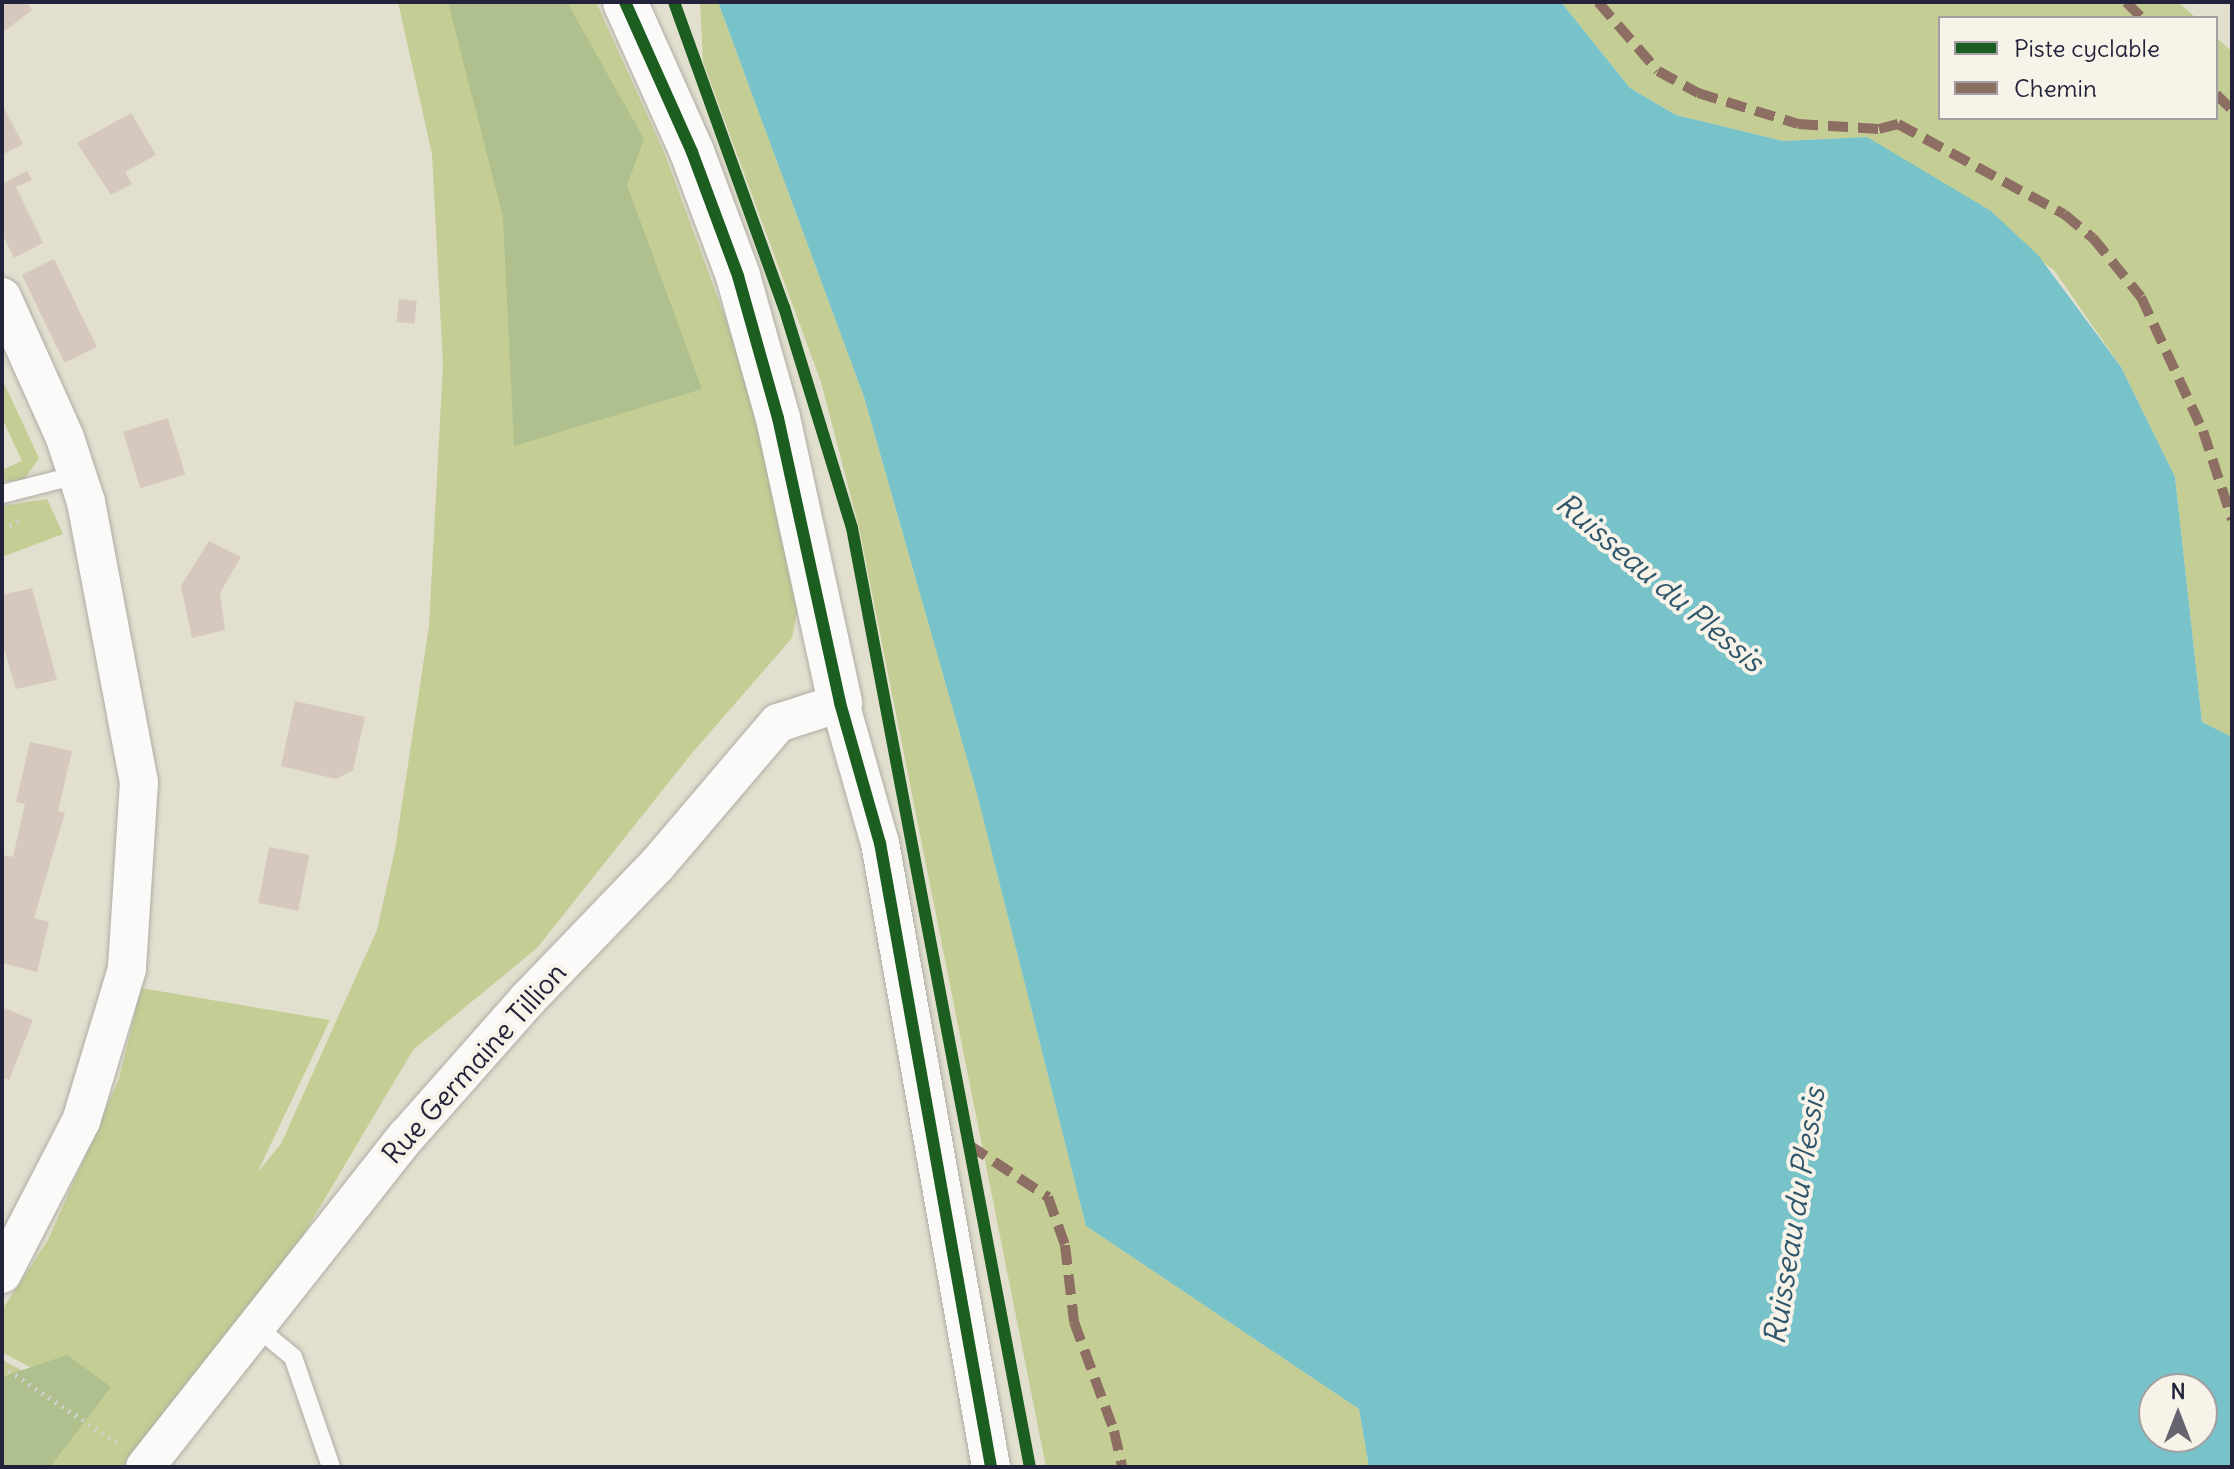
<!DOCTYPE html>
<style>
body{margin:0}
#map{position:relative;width:2234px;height:1469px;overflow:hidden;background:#e2dfcf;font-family:Delius,sans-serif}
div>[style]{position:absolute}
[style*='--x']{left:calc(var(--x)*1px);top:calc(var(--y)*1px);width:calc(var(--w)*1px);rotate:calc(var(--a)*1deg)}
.green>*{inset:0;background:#c4cd93}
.forest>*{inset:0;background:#b0bf8e}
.water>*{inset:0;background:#78c2c9}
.building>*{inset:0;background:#d6c8bd;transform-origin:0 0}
.path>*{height:5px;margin-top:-2.5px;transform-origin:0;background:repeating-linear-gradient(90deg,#d1d1ce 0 2px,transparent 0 8px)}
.roads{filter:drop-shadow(0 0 2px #aeada5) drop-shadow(0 0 2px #aeada5)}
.service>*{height:18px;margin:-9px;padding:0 9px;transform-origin:9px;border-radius:9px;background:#fbfaf8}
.minor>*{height:38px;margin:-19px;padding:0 19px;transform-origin:19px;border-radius:19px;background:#fbfaf8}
.tertiary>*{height:44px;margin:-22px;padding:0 22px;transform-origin:22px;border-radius:22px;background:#fbfaf8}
.quiet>*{height:10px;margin-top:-5px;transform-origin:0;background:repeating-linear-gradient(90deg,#8d6e63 0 20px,transparent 0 30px)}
.cycleway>*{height:12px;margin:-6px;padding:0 6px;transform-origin:6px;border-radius:6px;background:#1b5e20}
span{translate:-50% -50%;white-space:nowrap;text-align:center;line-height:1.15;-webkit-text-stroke:8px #f7f3e8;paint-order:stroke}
.street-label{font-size:28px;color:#22223b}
.water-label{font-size:30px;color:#30566c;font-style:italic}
.frame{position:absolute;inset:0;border:4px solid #22223b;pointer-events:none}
.legend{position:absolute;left:1938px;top:16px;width:280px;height:104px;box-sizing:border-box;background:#f7f3e8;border:2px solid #a29fa3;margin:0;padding:10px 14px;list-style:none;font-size:24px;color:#22223b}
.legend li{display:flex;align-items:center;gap:16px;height:40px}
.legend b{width:40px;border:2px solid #a29fa3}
.north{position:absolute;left:2138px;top:1373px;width:80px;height:80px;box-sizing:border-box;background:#f7f3e8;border:2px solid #a29fa3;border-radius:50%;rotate:0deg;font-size:22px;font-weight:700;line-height:32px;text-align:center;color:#22223b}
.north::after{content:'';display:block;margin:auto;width:28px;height:36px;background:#65646f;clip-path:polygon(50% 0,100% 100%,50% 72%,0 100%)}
</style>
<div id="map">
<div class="green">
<div style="clip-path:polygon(398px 2px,596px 2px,664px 152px,760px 412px,800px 598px,792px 638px,692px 753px,537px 948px,413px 1050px,305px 1232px,128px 1467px,2px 1467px,2px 1360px,75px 1398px,79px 1393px,2px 1352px,2px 1310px,48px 1240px,119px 1079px,141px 988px,330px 1020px,257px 1173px,281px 1144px,377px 930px,395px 850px,429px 626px,443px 365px,432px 154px)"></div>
<div style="clip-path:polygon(700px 2px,718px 2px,864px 397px,977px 794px,1086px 1226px,1359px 1409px,1369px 1467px,1046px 1467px,859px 528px,821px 382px,703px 62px)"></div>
<div style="clip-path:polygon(1561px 2px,2178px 2px,2196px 18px,1940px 18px,1940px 118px,2216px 118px,2216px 37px,2232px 52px,2232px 737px,2202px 722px,2175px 477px,2121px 367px,2054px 270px,1867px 137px,1783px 141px,1676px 115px,1630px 88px)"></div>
<div style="clip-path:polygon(2px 379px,39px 458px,23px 481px,2px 481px,2px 470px,22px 461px,2px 418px)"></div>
<div style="clip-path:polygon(47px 499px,63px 534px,2px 557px,2px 506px)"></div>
</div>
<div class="forest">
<div style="clip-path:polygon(448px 2px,567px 2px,644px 139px,627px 185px,702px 389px,514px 446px,503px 217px)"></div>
<div style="clip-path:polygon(67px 1355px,111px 1387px,50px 1467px,2px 1467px,2px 1377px)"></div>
</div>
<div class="water">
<div style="clip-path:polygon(evenodd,718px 2px,1561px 2px,1630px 88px,1676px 115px,1783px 141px,1867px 137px,1991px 211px,2038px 255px,2121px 367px,2175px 477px,2202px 722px,2232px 737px,2232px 1467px,1369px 1467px,1359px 1409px,1086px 1226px,977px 794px,864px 397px,718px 2px,2154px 1389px,2202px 1389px,2202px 1437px,2154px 1437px,2154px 1389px)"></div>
</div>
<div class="building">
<div style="clip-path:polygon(2px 2px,26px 2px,32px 10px,2px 33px)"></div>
<div style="clip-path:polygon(2px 104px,23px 144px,2px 155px)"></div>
<div style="clip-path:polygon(131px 113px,156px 155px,125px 172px,132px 184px,111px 195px,77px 143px)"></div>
<div style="clip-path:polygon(27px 171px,32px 180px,16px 187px,43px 243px,14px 258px,2px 233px,2px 184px)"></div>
<div style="left:54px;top:259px;width:98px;height:36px;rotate:64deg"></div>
<div style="left:399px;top:299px;width:18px;height:23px;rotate:6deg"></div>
<div style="left:168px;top:418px;width:59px;height:47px;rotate:73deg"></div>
<div style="clip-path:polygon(209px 541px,241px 557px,220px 593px,225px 630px,192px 638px,181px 586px)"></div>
<div style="clip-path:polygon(32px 588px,57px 680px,16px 689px,2px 642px,2px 595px)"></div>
<div style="clip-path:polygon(295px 701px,365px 717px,353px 770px,336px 779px,281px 766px)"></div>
<div style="clip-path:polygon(30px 742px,72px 751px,58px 811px,65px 813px,34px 918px,49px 922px,37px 972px,2px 963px,2px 861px,3px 855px,13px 857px,25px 804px,16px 802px)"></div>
<div style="left:269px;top:847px;width:41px;height:57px;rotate:11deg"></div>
<div style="clip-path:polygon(2px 1007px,33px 1020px,9px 1080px,2px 1077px)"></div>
</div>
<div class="path">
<div style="--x:2;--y:528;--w:22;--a:-21"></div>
<div style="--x:2;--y:1366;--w:138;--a:33.8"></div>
</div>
<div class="roads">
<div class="service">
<div style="--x:2;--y:494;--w:77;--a:-14.2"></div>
<div style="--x:253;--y:1324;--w:52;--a:39.5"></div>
<div style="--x:293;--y:1357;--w:116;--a:70.9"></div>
</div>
<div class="minor">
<div style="--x:2;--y:297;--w:154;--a:65.9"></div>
<div style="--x:65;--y:438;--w:67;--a:71.8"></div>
<div style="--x:86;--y:502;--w:285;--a:79.3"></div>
<div style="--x:139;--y:782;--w:187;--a:93.7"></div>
<div style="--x:127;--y:969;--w:159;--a:106.8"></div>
<div style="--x:81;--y:1121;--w:172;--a:117.3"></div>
<div style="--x:145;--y:1467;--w:421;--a:-51.7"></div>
<div style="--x:406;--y:1137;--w:184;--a:-48.5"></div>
<div style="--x:528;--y:999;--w:186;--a:-46.1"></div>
<div style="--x:657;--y:865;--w:187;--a:-49.6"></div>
<div style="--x:778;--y:723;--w:65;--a:-17.9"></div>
<div style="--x:840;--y:703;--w:146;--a:74.1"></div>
<div style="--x:880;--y:843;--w:634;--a:79.91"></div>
</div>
<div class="tertiary">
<div style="--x:625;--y:2;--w:164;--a:65.9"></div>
<div style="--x:692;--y:152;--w:132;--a:69.6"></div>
<div style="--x:738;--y:276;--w:148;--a:74.3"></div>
<div style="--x:778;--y:418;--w:292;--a:77.7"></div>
</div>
</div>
<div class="quiet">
<div style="--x:1598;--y:2;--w:91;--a:49"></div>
<div style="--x:1658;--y:71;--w:46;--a:28.8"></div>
<div style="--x:1698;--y:93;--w:105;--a:17.2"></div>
<div style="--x:1798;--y:124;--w:81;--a:3.5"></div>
<div style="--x:1879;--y:129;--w:20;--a:-15"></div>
<div style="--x:1898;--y:124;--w:189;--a:28.5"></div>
<div style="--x:2064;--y:214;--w:38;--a:40"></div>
<div style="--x:2093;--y:238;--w:76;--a:50.9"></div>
<div style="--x:2141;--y:297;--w:148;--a:65.2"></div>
<div style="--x:2203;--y:431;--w:93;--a:71.8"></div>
<div style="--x:2126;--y:2;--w:23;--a:45"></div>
<div style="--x:2216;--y:94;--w:23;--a:45"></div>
<div style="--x:969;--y:1145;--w:95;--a:33.4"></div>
<div style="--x:1048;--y:1197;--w:51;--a:70.5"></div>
<div style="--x:1065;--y:1245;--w:78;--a:83.3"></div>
<div style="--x:1074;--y:1322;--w:116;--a:69.8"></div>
<div style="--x:1114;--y:1431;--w:37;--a:77"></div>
</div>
<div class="cycleway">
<div style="--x:625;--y:2;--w:164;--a:65.9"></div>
<div style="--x:692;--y:152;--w:132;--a:69.6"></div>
<div style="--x:738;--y:276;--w:148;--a:74.3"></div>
<div style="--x:778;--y:418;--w:292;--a:77.7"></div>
<div style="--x:840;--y:703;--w:146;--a:74.1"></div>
<div style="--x:880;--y:843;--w:634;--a:79.91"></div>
<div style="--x:674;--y:2;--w:324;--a:70.2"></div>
<div style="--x:784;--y:307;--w:231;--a:72.9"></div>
<div style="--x:852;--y:528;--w:956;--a:79.27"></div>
</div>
<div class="street-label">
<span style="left:474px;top:1063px;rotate:-48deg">Rue Germaine Tillion</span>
</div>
<div class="water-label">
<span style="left:1660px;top:582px;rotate:40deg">Ruisseau du Plessis</span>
<span style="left:1794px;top:1216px;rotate:-81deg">Ruisseau du Plessis</span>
</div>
<div class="frame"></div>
<ul class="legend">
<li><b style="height:10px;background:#1b5e20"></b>Piste cyclable</li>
<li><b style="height:10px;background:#8d6e63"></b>Chemin</li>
</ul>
<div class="north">N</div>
</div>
